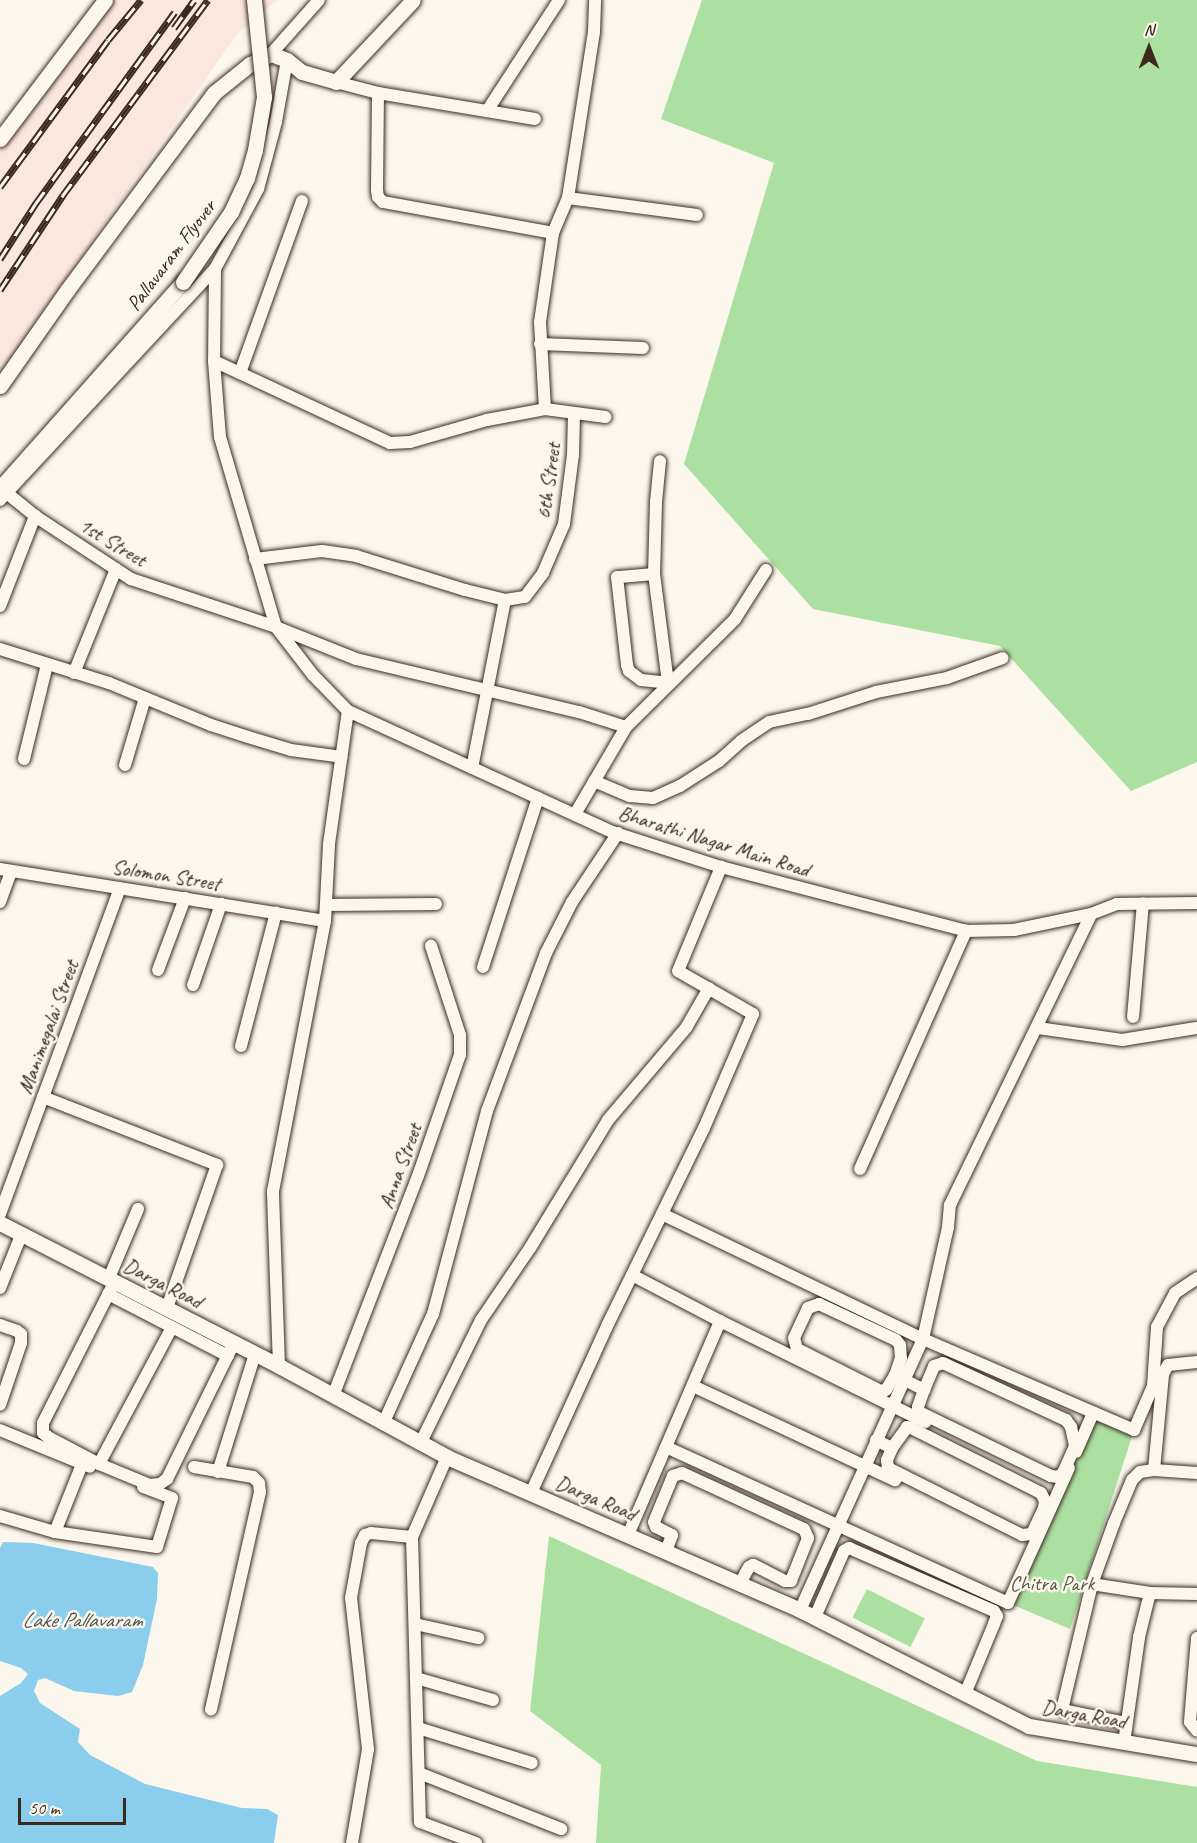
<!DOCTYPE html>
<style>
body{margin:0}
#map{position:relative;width:1197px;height:1843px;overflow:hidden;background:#fbf7ec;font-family:Caveat,sans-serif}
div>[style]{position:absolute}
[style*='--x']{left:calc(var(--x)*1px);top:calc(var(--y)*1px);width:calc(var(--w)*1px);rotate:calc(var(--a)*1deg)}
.built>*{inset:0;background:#fbe7db}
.green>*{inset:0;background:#ace0a1;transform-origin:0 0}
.water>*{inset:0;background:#8bcdec}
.roads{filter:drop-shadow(0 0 2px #3b2a1e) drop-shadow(0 0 2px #3b2a1e)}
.minor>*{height:12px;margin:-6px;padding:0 6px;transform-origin:6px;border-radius:6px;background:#fbf7ec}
.tertiary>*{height:15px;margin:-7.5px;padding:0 7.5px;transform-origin:7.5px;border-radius:7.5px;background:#fbf7ec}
.rail>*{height:7px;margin-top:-3.5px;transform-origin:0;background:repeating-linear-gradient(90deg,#fbf7ec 0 14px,#3b2a1e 0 28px);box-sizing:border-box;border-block:2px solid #3b2a1e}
.bridges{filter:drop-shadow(0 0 2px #3b2a1e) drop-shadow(0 0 2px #3b2a1e)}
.tertiary-bridge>*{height:15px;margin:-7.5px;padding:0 7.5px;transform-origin:7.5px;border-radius:7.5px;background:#fbf7ec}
span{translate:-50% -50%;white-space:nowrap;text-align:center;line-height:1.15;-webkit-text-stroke:5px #fbf7ec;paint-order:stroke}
.street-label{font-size:21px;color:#3b2a1e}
.park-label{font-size:21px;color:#57583f}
.water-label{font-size:22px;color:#4f5352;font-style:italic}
.north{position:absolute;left:1119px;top:18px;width:60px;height:60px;-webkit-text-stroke:4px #fbf7ec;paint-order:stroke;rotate:0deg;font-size:16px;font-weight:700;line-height:24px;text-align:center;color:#3b2a1e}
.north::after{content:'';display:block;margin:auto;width:21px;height:27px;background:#3b2a1e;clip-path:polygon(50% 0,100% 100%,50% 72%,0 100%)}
.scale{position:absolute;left:18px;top:1798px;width:108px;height:27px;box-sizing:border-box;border:3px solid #3b2a1e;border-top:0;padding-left:8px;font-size:18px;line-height:21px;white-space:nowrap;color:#3b2a1e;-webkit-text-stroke:4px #fbf7ec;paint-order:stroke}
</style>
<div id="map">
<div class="built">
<div style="clip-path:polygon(113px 0,277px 0,237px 34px,0 373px,0 150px,53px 73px)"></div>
</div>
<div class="green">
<div style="clip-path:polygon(702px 0,1197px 0,1197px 762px,1131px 791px,1000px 646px,813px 609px,684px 464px,774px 163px,661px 119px)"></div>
<div style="clip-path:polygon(1095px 1413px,1134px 1430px,1070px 1629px,1008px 1603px)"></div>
<div style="clip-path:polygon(549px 1536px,1037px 1761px,1197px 1787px,1197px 1843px,596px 1843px,601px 1765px,530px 1711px)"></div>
<div style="left:867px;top:1589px;width:65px;height:32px;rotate:27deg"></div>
</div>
<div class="water">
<div style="clip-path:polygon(3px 1542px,33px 1543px,153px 1567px,158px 1573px,157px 1599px,143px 1665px,132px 1692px,118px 1696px,74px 1691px,45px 1678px,38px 1680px,34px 1691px,40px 1703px,80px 1729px,78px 1742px,90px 1755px,145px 1784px,242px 1808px,267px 1809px,278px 1815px,274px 1843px,0 1843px,0 1696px,21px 1683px,28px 1674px,21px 1668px,0 1661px,0 1548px)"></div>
</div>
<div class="roads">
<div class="minor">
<div style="--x:271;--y:54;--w:72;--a:-48.4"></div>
<div style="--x:287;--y:60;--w:63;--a:100.1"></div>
<div style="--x:276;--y:122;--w:69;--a:105"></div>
<div style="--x:258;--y:189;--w:91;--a:118.3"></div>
<div style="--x:215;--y:269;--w:92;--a:90.6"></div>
<div style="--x:214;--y:361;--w:76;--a:85.5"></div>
<div style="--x:220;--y:437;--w:198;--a:73.6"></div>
<div style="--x:276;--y:627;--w:61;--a:52.4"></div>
<div style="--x:313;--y:675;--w:50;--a:45.8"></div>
<div style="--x:348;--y:711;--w:290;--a:24.6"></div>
<div style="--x:612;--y:832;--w:114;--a:17.8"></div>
<div style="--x:721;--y:867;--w:253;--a:14.6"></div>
<div style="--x:966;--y:931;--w:48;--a:-1.2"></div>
<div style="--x:1014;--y:930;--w:79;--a:-11.7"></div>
<div style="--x:1091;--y:914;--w:28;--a:-21"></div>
<div style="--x:1117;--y:904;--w:80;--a:-0.7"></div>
<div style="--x:336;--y:82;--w:43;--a:14.7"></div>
<div style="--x:378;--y:93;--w:159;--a:9.4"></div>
<div style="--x:378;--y:93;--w:97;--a:90.6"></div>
<div style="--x:377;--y:190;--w:7;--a:82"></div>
<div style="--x:378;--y:197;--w:7;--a:45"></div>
<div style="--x:383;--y:202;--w:173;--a:10.3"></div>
<div style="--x:487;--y:111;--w:132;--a:-57"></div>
<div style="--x:568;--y:198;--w:168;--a:-81.1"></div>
<div style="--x:594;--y:32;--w:32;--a:-88"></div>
<div style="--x:540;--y:344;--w:103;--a:2.2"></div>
<div style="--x:214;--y:361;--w:194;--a:25"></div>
<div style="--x:390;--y:443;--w:20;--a:-3"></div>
<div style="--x:410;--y:442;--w:80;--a:-15.9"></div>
<div style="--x:487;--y:420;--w:59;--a:-10.7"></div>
<div style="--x:545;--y:409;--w:61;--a:7.6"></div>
<div style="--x:240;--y:373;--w:183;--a:-70.2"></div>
<div style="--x:545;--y:409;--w:87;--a:-93.3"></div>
<div style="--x:540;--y:322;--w:90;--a:-81.7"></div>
<div style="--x:553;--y:233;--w:38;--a:-67"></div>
<div style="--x:568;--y:198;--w:130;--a:7.5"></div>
<div style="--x:8;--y:494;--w:35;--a:39"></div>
<div style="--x:35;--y:516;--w:115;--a:33.3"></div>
<div style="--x:131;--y:579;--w:153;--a:18.3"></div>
<div style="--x:276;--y:627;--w:86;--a:21.8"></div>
<div style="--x:356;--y:659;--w:229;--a:13.4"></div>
<div style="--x:579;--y:712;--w:49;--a:17.7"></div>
<div style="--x:0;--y:500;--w:316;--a:-47.1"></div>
<div style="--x:255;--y:559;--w:67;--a:-6.8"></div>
<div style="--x:322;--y:551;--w:34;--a:8"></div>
<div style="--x:356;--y:556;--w:114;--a:17.3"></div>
<div style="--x:465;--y:590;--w:41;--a:14"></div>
<div style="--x:505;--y:600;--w:20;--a:-9"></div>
<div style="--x:525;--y:597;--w:30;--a:-53"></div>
<div style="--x:543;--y:573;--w:53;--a:-66.8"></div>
<div style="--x:564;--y:524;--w:70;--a:-82.6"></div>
<div style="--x:573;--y:455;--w:42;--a:-88.6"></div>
<div style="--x:654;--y:574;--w:37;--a:175"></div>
<div style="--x:617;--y:577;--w:89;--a:83.5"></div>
<div style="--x:627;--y:665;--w:6;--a:72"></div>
<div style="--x:629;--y:671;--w:15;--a:37"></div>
<div style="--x:641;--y:680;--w:27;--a:6"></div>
<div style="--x:668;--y:683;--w:110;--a:-97.3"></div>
<div style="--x:654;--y:574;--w:72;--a:-88.4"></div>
<div style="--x:656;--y:502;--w:41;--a:-84.4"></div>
<div style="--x:0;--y:606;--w:97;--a:-68.7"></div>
<div style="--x:0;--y:649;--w:114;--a:17.3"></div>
<div style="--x:109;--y:683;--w:110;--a:22.4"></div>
<div style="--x:211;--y:725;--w:39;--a:18"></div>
<div style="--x:248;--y:737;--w:45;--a:16.8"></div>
<div style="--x:291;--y:750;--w:51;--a:7.8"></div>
<div style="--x:74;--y:673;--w:112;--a:-68"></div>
<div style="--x:24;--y:759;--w:97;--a:-76.3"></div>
<div style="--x:125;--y:765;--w:70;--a:-73.4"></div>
<div style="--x:472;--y:768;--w:171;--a:-78.9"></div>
<div style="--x:594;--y:781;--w:39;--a:23"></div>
<div style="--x:630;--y:796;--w:23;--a:5"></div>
<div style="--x:653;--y:798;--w:30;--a:-24"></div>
<div style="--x:680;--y:786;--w:46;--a:-32.7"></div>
<div style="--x:719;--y:761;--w:30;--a:-42"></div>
<div style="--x:741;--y:741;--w:34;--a:-34"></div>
<div style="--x:769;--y:722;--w:40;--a:-12"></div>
<div style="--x:808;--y:714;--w:71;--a:-17.9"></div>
<div style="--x:876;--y:692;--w:72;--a:-11.2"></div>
<div style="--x:947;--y:678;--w:59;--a:-19.7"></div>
<div style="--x:575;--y:814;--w:101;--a:-59.6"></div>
<div style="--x:626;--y:727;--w:153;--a:-44.7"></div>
<div style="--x:735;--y:619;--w:58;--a:-57.7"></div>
<div style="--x:0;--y:869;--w:329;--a:9.1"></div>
<div style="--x:0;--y:902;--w:33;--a:-70"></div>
<div style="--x:326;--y:905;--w:110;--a:-0.5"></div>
<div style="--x:483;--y:967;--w:178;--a:-72"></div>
<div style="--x:158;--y:970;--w:77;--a:-69.4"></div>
<div style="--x:193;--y:985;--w:86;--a:-70.9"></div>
<div style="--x:1133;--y:1017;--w:114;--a:-85"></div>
<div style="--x:1038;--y:1028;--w:85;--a:8.1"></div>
<div style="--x:1122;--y:1040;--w:75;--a:-9.2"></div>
<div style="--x:241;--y:1046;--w:138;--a:-75.3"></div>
<div style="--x:43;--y:1097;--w:187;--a:21.3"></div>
<div style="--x:217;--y:1165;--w:151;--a:109.3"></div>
<div style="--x:860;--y:1169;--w:261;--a:-66"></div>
<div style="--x:0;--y:1214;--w:347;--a:-69.8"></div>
<div style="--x:662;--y:1214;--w:289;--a:25.6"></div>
<div style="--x:923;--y:1339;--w:230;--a:23.3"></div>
<div style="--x:1134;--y:1430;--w:48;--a:-66.6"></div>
<div style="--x:1153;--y:1386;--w:59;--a:-86.1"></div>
<div style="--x:1157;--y:1327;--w:38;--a:-62"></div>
<div style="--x:1175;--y:1293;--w:27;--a:-34"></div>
<div style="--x:632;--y:1275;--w:99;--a:27.6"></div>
<div style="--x:109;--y:1278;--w:75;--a:-67.2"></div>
<div style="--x:115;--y:1281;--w:159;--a:116.9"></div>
<div style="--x:43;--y:1423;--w:10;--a:90"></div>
<div style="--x:43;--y:1433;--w:6;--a:39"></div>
<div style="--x:48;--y:1437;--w:58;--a:27.9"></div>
<div style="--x:99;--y:1464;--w:55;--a:22.4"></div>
<div style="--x:150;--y:1485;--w:10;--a:-6"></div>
<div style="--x:160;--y:1484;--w:9;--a:-36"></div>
<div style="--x:167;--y:1479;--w:152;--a:-63.8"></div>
<div style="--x:0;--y:1288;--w:59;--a:-68.2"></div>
<div style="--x:108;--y:1294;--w:135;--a:27.3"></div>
<div style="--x:0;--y:1325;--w:18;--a:19"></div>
<div style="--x:17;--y:1331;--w:5;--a:37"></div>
<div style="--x:21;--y:1334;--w:9;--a:90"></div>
<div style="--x:21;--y:1343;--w:65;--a:108.7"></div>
<div style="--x:279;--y:1366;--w:175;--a:-92"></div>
<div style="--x:273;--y:1191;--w:275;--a:-79.1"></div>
<div style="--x:325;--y:921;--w:77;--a:-87"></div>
<div style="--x:329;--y:844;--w:134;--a:-81.9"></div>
<div style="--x:895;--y:1375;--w:17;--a:121"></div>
<div style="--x:886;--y:1390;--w:5;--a:169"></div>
<div style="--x:881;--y:1391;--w:94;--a:-153.4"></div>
<div style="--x:797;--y:1349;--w:11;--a:-105"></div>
<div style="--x:794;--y:1338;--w:33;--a:-65"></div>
<div style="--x:808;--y:1308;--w:12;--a:-20"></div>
<div style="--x:819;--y:1304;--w:85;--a:25.1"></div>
<div style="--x:896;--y:1340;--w:6;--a:51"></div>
<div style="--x:900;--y:1345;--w:13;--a:86"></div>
<div style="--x:901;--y:1358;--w:18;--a:109"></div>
<div style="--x:895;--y:1375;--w:33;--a:27"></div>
<div style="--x:924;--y:1390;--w:26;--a:-67"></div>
<div style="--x:934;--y:1366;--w:9;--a:-18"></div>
<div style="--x:943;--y:1363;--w:136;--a:24.9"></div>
<div style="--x:1066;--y:1420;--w:9;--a:54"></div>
<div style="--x:1071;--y:1427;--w:19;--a:78"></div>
<div style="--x:1075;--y:1446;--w:30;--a:114"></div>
<div style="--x:1063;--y:1473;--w:6;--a:141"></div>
<div style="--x:1058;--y:1477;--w:7;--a:-172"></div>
<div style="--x:1051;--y:1476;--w:147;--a:-154.1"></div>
<div style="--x:919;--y:1412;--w:5;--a:-101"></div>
<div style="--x:918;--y:1407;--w:18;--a:-71"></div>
<div style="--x:693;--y:1386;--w:223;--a:25"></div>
<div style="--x:333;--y:1396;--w:236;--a:-68.9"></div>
<div style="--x:418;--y:1176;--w:128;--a:-70.9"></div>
<div style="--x:460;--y:1055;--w:20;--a:-90"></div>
<div style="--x:460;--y:1035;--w:94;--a:-108"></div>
<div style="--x:383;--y:1424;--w:121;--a:-65.6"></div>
<div style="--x:433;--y:1314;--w:210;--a:-75.1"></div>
<div style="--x:487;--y:1111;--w:169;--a:-69.5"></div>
<div style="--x:546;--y:953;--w:57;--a:-63"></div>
<div style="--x:572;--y:902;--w:83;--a:-56.3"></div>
<div style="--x:0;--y:1430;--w:97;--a:22.3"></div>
<div style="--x:876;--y:1440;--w:18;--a:27"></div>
<div style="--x:892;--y:1448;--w:26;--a:-54"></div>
<div style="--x:907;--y:1427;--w:4;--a:14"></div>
<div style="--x:911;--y:1428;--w:145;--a:26.6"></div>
<div style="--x:1041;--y:1493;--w:9;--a:63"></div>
<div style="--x:1045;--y:1501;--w:7;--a:98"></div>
<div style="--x:1044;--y:1508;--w:29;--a:115"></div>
<div style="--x:1032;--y:1534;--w:10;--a:174"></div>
<div style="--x:1022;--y:1535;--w:150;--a:-153.4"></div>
<div style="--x:888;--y:1468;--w:8;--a:-97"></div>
<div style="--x:887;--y:1460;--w:13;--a:-67"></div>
<div style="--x:420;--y:1444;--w:138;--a:-63.8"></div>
<div style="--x:481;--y:1320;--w:87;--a:-55.8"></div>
<div style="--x:530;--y:1248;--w:150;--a:-58.6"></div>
<div style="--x:608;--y:1120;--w:121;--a:-49.7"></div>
<div style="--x:686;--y:1028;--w:46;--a:-60.1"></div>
<div style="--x:666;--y:1447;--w:376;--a:24.5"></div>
<div style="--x:1008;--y:1603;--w:148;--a:-65.7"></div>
<div style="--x:1076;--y:1452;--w:43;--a:-66.4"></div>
<div style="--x:99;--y:1464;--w:155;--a:-61.9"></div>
<div style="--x:194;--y:1467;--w:60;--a:9.6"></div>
<div style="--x:253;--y:1477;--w:8;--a:45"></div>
<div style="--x:259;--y:1483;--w:9;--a:84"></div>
<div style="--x:260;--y:1492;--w:223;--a:102.7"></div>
<div style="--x:1154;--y:1470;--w:96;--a:-84.6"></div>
<div style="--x:1163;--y:1374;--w:10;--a:-61"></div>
<div style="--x:1168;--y:1365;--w:29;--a:-6"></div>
<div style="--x:218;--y:1472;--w:124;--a:-72.6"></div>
<div style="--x:531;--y:1493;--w:186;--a:-65.5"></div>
<div style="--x:608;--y:1324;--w:218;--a:-63.9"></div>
<div style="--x:704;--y:1128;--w:124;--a:-66.7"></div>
<div style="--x:753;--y:1014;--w:86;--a:-150.2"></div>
<div style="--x:678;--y:971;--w:113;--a:-67.5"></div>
<div style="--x:0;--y:1516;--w:57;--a:16.2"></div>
<div style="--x:55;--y:1532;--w:103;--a:8.4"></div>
<div style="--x:157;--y:1547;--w:51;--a:-73"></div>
<div style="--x:172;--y:1498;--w:31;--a:-159"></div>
<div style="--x:55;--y:1532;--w:73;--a:-68.3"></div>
<div style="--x:628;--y:1535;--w:233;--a:-66.7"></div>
<div style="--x:720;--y:1321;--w:229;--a:26.2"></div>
<div style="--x:412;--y:1537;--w:285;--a:88.4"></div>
<div style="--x:420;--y:1822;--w:60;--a:20.6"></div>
<div style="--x:666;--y:1551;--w:17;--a:-69"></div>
<div style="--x:672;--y:1535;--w:18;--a:-153"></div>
<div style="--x:656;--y:1527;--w:5;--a:-112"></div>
<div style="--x:654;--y:1522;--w:50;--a:-67.6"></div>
<div style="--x:673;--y:1476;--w:9;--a:-18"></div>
<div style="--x:682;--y:1473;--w:134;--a:24.7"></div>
<div style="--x:804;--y:1529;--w:10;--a:66"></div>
<div style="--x:808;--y:1538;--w:46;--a:111.6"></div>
<div style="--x:791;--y:1581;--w:6;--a:180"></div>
<div style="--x:785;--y:1581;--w:36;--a:-153"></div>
<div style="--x:753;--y:1565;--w:4;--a:153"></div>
<div style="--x:749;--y:1567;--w:18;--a:119"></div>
<div style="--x:1092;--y:1584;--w:130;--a:103.4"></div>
<div style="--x:1062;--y:1710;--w:65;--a:11.5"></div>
<div style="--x:1150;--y:1593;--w:59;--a:-171.2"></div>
<div style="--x:1092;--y:1584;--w:65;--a:-70.2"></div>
<div style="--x:1114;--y:1523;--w:47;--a:-67.3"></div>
<div style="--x:1132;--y:1480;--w:11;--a:-45"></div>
<div style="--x:1140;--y:1472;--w:14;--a:-8"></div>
<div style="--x:1154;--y:1470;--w:43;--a:4"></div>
<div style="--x:800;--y:1610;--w:298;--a:-65.6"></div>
<div style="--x:923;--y:1339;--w:115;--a:-77.4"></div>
<div style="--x:948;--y:1227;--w:22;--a:-85"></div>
<div style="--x:950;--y:1205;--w:323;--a:-64.1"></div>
<div style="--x:815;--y:1617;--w:72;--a:-66.3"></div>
<div style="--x:844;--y:1551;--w:6;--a:-31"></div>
<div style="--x:849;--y:1548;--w:158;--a:23.5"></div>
<div style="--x:994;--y:1611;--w:6;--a:59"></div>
<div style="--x:997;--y:1616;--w:9;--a:111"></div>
<div style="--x:994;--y:1624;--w:76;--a:112.5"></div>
<div style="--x:415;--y:1624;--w:65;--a:12.5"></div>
<div style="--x:1197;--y:1638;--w:84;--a:94.8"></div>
<div style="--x:1190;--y:1722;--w:11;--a:52"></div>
<div style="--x:416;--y:1678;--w:80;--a:15.9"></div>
<div style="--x:418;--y:1728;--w:119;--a:17.1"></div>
<div style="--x:1124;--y:1743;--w:107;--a:-81.9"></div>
<div style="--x:1139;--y:1637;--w:45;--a:-76"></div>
<div style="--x:1150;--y:1593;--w:47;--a:1.2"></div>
<div style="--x:419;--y:1773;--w:153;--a:21.5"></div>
<div style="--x:352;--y:1843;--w:95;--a:-80.3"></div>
<div style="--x:368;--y:1749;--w:152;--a:-96.4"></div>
<div style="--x:351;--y:1598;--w:56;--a:-79.7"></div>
<div style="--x:361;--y:1543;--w:9;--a:-63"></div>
<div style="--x:365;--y:1535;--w:6;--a:-18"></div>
<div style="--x:371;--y:1533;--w:41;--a:5.6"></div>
<div style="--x:412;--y:1537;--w:87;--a:-66.4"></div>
</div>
<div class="tertiary">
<div style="--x:0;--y:139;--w:174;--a:-52.9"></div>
<div style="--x:0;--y:386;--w:118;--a:-55"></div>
<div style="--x:68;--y:289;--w:244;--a:-53.3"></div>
<div style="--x:214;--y:93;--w:46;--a:-38.9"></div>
<div style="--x:250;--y:64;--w:23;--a:-25"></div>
<div style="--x:271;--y:54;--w:17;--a:21"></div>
<div style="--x:287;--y:60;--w:19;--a:39"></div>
<div style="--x:302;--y:72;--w:35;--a:16"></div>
<div style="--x:336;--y:82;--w:112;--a:-46.8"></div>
<div style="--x:0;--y:488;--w:276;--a:-48.4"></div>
<div style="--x:0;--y:1223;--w:314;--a:27.1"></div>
<div style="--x:279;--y:1366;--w:191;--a:28.4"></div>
<div style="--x:447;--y:1457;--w:385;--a:23.4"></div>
<div style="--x:800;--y:1610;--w:257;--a:26.9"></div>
<div style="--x:1029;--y:1726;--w:170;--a:9.5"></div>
</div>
</div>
<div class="rail">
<div style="--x:174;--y:28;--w:34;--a:-54"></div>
<div style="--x:0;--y:187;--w:182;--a:-53.7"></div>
<div style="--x:108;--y:40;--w:52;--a:-50.5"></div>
<div style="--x:0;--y:259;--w:67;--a:-57.3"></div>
<div style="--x:36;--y:203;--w:236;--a:-54"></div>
<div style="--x:0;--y:290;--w:114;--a:-56.4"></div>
<div style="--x:63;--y:195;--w:243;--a:-53.4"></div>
</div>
<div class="bridges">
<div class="tertiary-bridge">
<div style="--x:183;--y:282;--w:85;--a:-55.6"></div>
<div style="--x:231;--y:212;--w:38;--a:-65"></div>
<div style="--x:247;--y:178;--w:29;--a:-74"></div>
<div style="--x:255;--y:150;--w:54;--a:-80.4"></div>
<div style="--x:264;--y:97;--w:98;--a:-95.9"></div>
</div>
</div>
<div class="street-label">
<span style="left:171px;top:255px;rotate:-53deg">Pallavaram Flyover</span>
<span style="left:548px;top:481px;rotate:-82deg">6th Street</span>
<span style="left:113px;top:542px;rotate:31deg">1st Street</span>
<span style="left:714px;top:841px;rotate:17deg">Bharathi Nagar Main Road</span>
<span style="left:166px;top:875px;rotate:9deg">Solomon Street</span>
<span style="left:48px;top:1027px;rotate:-70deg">Manimegalai Street</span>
<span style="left:400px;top:1166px;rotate:-70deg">Anna Street</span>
<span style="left:163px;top:1283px;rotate:27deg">Darga Road</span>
<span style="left:596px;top:1498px;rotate:23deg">Darga Road</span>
<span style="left:1084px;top:1714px;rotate:10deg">Darga Road</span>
</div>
<div class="park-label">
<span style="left:1052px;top:1583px">Chitra Park</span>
</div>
<div class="water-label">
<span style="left:82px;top:1621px">Lake Pallavaram</span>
</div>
<div class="north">N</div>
<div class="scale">50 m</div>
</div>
